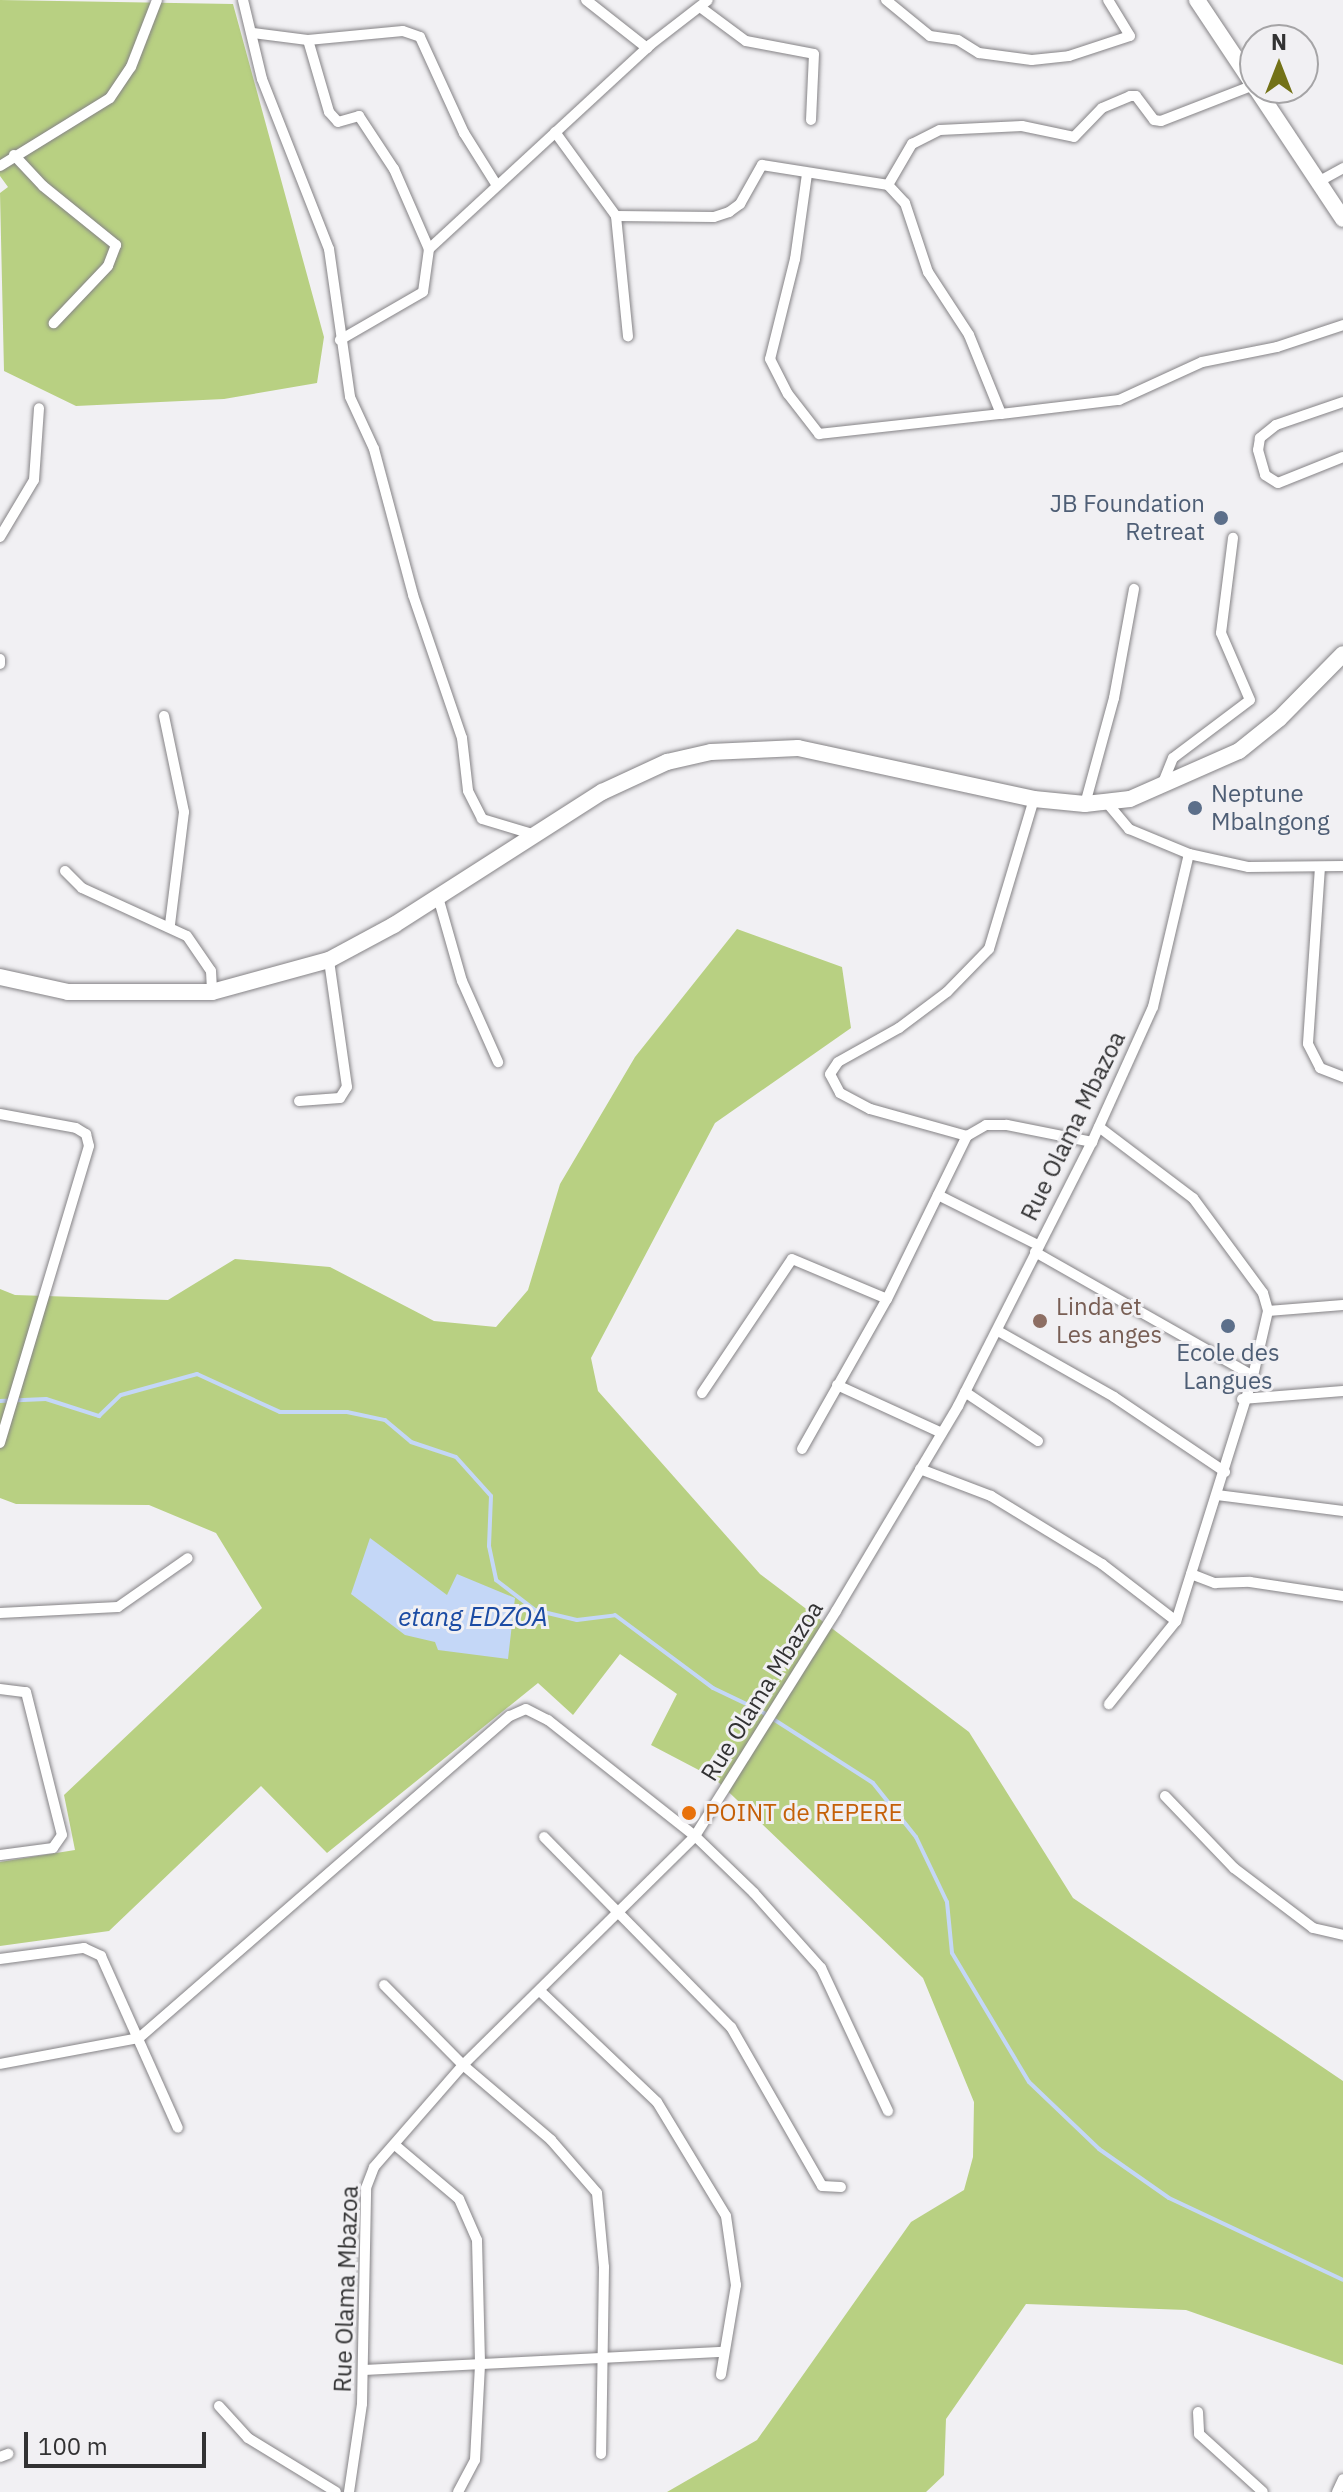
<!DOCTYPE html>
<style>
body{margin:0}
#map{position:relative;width:1343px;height:2492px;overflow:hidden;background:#f1f0f3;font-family:"IBM Plex Sans",sans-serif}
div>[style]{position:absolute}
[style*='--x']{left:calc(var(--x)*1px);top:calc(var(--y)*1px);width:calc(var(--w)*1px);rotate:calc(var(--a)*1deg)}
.green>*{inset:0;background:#b8d082}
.water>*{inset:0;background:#c4d7f7}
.stream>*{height:4px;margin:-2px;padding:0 2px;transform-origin:2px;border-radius:2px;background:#c4d7f7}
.roads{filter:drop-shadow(0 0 2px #858386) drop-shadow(0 0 2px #858386)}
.street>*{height:10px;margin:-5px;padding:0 5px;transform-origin:5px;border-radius:5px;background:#fff}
.primary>*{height:16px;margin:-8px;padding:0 8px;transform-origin:8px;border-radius:8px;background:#fff}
.dots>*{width:22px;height:22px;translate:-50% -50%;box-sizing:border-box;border:4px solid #f1f0f3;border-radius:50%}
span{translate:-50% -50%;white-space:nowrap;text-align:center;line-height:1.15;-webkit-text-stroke:6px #f1f0f3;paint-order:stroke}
.service-label{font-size:24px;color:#4e5e75}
.right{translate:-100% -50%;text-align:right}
.left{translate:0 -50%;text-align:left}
.street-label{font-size:24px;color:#323233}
.education-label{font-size:24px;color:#785e54}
.food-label{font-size:24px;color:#c56008}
.water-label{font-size:26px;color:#1b4ba4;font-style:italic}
.north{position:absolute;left:1239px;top:24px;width:80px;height:80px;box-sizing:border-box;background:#f1f0f3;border:2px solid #a5a4a6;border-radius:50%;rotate:0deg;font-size:22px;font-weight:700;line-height:32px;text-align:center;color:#323233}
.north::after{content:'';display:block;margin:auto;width:28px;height:36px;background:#737217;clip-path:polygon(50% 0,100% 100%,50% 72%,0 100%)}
.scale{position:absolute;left:24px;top:2432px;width:182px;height:36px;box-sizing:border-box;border:4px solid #323233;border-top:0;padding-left:10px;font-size:24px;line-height:28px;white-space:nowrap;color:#323233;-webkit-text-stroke:6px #f1f0f3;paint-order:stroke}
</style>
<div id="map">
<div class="green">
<div style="clip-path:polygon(0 0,233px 4px,324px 337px,317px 383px,224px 399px,76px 406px,4px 371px,0 193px,8px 187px,0 176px)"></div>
<div style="clip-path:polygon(737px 929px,842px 967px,851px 1028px,715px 1123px,591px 1358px,598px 1391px,760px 1574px,969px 1732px,1073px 1898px,1343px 2081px,1343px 2365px,1186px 2310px,1026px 2304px,946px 2419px,944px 2475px,926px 2492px,667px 2492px,757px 2440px,911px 2222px,964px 2190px,973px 2157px,974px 2102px,923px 1978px,714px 1778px,651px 1745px,677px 1694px,620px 1654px,573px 1715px,538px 1683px,327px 1853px,261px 1786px,109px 1931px,0 1946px,0 1862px,75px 1850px,64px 1795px,262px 1608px,216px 1533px,149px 1505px,16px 1504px,0 1498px,0 1289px,15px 1295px,168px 1300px,235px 1259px,330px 1267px,434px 1321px,496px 1327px,528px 1290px,560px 1184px,635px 1057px)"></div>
</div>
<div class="water">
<div style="clip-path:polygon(370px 1538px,447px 1595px,457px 1574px,515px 1598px,508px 1659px,438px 1650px,435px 1642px,405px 1635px,351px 1594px)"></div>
</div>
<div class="stream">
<div style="--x:0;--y:1401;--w:46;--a:-2.5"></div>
<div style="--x:46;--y:1399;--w:56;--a:17.8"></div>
<div style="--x:99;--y:1416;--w:30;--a:-44"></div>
<div style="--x:121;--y:1395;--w:79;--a:-15.4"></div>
<div style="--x:197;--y:1374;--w:91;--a:24.6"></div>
<div style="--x:280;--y:1412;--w:67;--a:0"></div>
<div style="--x:347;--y:1412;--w:39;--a:12"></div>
<div style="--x:385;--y:1420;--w:34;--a:40"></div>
<div style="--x:411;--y:1442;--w:47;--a:18.4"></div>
<div style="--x:456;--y:1457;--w:52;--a:48.1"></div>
<div style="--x:491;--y:1496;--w:50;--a:92.3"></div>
<div style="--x:489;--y:1546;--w:35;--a:78"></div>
<div style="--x:496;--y:1580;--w:49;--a:37.6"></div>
<div style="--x:535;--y:1610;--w:43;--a:13.4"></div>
<div style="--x:577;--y:1620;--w:38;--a:-7"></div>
<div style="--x:615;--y:1615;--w:122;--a:36.7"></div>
<div style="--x:713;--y:1688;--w:51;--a:25.6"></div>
<div style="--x:759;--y:1710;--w:135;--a:32.6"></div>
<div style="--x:873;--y:1783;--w:69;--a:51.5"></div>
<div style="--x:916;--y:1837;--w:72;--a:64.5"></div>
<div style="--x:947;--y:1902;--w:51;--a:84.4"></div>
<div style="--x:952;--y:1953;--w:150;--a:59.2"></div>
<div style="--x:1029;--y:2082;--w:97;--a:43.7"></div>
<div style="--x:1099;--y:2149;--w:85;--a:35"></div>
<div style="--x:1169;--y:2198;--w:192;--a:25.2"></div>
</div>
<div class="roads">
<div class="street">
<div style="--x:243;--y:0;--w:81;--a:76.5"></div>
<div style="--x:262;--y:79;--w:183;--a:68.5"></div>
<div style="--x:329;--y:249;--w:149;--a:81.9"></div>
<div style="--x:350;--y:397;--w:57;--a:65.2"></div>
<div style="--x:374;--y:449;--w:151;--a:75"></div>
<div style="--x:413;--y:595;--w:151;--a:71.1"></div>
<div style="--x:462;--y:738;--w:53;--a:83.5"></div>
<div style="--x:468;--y:791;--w:31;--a:63"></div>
<div style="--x:482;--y:819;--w:52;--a:16.7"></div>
<div style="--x:586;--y:0;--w:78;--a:38.2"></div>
<div style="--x:886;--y:0;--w:57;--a:39.3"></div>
<div style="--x:930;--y:36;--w:28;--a:8"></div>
<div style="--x:958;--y:40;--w:25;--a:32"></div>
<div style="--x:979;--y:53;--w:53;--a:7.5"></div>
<div style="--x:1032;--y:60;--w:37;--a:-6"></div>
<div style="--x:1069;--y:56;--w:64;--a:-18.2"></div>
<div style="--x:1130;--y:36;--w:42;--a:-121.4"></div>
<div style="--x:700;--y:7;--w:57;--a:36.5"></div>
<div style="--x:746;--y:41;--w:69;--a:10.8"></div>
<div style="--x:814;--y:54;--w:66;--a:92.6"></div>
<div style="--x:253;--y:33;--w:55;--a:7.3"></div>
<div style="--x:308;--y:40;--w:95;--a:-5.4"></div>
<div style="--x:403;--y:31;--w:18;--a:19"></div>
<div style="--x:420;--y:37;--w:106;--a:65.4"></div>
<div style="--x:464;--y:133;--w:60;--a:57.9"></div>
<div style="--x:308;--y:40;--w:75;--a:73.7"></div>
<div style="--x:329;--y:112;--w:13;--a:48"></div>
<div style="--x:338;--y:122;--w:22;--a:-16"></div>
<div style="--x:359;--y:116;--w:64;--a:56.6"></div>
<div style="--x:394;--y:169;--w:87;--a:66.4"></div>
<div style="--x:429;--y:249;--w:43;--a:97.9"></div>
<div style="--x:423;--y:292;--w:96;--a:150"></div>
<div style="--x:555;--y:132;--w:104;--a:54"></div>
<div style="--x:616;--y:216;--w:121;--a:84.3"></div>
<div style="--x:14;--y:155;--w:42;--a:46.9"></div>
<div style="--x:43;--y:186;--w:94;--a:38.9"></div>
<div style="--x:116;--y:245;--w:22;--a:111"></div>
<div style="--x:108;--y:266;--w:79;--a:133.5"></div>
<div style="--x:0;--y:166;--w:129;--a:-31.7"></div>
<div style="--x:110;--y:98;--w:37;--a:-56"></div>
<div style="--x:131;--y:67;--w:72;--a:-68.8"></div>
<div style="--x:807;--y:174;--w:86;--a:98"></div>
<div style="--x:795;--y:259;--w:103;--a:104"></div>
<div style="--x:770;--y:359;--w:39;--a:63"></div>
<div style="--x:788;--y:394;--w:51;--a:52.2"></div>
<div style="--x:819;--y:434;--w:183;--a:-6.3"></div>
<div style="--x:1318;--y:182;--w:29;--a:-29"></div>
<div style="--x:888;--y:185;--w:48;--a:-59.7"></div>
<div style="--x:912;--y:144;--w:31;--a:-27"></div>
<div style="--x:940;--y:130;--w:82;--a:-2.8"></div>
<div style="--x:1022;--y:126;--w:53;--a:11.9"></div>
<div style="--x:1074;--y:137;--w:40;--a:-46"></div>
<div style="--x:1102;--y:108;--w:30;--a:-23"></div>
<div style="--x:1130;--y:96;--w:6;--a:0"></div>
<div style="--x:1136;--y:96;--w:30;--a:53"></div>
<div style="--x:1154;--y:120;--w:7;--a:8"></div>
<div style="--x:1161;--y:121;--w:100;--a:-21.2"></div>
<div style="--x:616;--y:216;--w:98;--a:0.6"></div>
<div style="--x:714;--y:217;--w:16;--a:-18"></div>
<div style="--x:729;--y:212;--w:14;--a:-36"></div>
<div style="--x:740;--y:204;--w:45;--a:-60.6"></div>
<div style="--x:762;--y:165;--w:128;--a:9"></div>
<div style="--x:888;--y:185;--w:25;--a:47"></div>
<div style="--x:905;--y:203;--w:73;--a:71.6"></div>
<div style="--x:928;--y:272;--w:75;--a:56.9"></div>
<div style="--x:969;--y:335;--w:85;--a:67.9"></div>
<div style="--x:1001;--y:414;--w:119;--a:-6.8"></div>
<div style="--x:1119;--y:400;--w:91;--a:-24.6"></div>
<div style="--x:1202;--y:362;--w:76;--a:-11.3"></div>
<div style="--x:1277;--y:347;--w:70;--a:-18.4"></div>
<div style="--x:429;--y:249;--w:301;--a:-42.7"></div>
<div style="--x:650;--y:45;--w:73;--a:-37.8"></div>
<div style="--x:1343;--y:402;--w:71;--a:161.1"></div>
<div style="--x:1276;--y:425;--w:21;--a:141"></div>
<div style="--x:1260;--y:438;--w:12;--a:99"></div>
<div style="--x:1258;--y:450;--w:26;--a:74"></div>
<div style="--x:1265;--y:475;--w:15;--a:32"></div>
<div style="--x:1278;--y:483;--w:70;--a:-21.8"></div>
<div style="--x:0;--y:537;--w:66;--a:-59.2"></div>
<div style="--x:34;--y:480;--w:72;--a:-86"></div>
<div style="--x:0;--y:659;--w:5;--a:90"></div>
<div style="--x:164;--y:716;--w:98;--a:78.2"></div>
<div style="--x:184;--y:812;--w:114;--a:97.1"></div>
<div style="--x:1162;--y:785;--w:29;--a:-68"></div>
<div style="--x:1173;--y:758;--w:96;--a:-37"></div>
<div style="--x:1250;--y:700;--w:73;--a:-113.4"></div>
<div style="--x:1221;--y:633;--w:96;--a:-82.8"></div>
<div style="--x:1085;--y:804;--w:110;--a:-74.7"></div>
<div style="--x:1114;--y:698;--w:111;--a:-79.6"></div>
<div style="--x:1108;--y:804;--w:33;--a:50"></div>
<div style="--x:1129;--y:829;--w:65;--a:22.6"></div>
<div style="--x:1189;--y:854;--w:60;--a:12.4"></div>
<div style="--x:1248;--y:867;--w:95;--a:-0.6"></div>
<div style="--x:1320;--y:867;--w:177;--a:93.9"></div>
<div style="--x:1308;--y:1044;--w:27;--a:63"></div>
<div style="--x:1320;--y:1068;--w:25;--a:21"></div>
<div style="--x:65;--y:871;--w:24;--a:45"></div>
<div style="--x:82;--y:888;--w:115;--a:24.6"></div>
<div style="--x:187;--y:936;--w:42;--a:55.6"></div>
<div style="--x:211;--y:971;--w:21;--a:87"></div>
<div style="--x:438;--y:897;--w:87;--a:74.1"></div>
<div style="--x:462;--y:981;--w:89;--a:66"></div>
<div style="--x:299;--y:1101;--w:41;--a:-4.2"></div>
<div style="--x:340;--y:1098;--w:13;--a:-58"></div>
<div style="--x:347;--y:1087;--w:128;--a:-98.1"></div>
<div style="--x:0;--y:1114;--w:77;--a:10.4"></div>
<div style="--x:76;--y:1128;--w:12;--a:31"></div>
<div style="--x:86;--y:1134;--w:12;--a:76"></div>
<div style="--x:89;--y:1146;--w:310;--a:106.7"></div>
<div style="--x:1099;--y:1127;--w:118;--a:37.1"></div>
<div style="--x:1193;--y:1198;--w:118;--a:53.6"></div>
<div style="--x:1263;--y:1293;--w:19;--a:74"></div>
<div style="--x:1268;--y:1311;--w:67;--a:103"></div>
<div style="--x:1253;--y:1376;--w:257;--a:107.4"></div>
<div style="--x:1176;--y:1621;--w:107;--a:128.9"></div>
<div style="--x:967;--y:1136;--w:101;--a:-164.4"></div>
<div style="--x:870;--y:1109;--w:34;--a:-152"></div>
<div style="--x:840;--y:1093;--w:21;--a:-118"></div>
<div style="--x:830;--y:1074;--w:14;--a:-56"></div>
<div style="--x:838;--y:1062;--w:70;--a:-29.1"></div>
<div style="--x:899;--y:1028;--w:60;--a:-36.9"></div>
<div style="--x:947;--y:992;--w:60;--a:-45.7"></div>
<div style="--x:989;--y:949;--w:157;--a:-73.3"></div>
<div style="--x:938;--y:1195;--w:112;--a:26.6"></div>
<div style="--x:1035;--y:1252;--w:251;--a:29.6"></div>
<div style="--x:1268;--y:1311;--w:75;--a:-4.6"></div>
<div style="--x:998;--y:1331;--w:133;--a:29.6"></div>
<div style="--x:1114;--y:1397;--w:134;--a:34"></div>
<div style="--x:837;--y:1385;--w:115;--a:24.6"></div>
<div style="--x:965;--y:1392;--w:88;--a:33.9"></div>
<div style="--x:702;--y:1393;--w:161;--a:-56.1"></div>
<div style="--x:792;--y:1259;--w:103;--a:22.8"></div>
<div style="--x:1242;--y:1399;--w:101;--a:-4.5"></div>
<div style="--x:802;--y:1449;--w:172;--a:-60.5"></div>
<div style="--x:887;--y:1299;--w:182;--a:-63.9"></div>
<div style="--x:967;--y:1136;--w:22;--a:-30"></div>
<div style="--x:986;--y:1125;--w:21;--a:0"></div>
<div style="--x:1007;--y:1125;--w:87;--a:11.3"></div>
<div style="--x:920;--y:1469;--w:76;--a:20.8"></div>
<div style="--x:991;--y:1496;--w:130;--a:31.5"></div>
<div style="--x:1102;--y:1564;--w:93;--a:37.6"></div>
<div style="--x:1217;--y:1495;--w:127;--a:7.2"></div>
<div style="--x:1191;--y:1574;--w:26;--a:21"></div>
<div style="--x:1215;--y:1583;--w:35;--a:-2"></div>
<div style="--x:1250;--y:1582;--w:94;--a:8.6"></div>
<div style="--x:0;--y:1613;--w:118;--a:-2.9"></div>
<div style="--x:118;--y:1607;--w:85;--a:-35"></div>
<div style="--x:0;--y:1689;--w:26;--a:7"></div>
<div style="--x:26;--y:1692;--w:147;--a:75.9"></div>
<div style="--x:62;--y:1835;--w:16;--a:125"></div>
<div style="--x:53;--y:1848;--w:53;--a:172.5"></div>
<div style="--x:1165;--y:1796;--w:100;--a:46.2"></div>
<div style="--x:1234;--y:1868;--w:99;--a:37.2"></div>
<div style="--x:1313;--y:1928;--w:31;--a:13"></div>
<div style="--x:544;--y:1837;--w:267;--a:45.5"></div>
<div style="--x:731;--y:2027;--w:183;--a:60.2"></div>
<div style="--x:822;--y:2186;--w:19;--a:3"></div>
<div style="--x:0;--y:1959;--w:85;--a:-7.5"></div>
<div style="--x:84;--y:1948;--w:19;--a:25"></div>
<div style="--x:101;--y:1956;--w:188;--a:65.9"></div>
<div style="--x:384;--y:1985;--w:112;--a:45.4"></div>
<div style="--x:463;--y:2065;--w:116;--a:40.4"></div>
<div style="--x:551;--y:2140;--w:70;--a:49"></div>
<div style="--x:597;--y:2193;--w:74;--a:84.6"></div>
<div style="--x:604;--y:2267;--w:187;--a:90.9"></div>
<div style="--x:540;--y:1991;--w:161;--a:43.5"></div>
<div style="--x:657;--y:2102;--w:133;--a:58.8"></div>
<div style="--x:726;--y:2216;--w:70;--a:81.8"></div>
<div style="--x:736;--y:2285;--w:91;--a:99.5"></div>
<div style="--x:0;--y:2064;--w:141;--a:-10.6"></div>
<div style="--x:139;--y:2038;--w:491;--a:-41"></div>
<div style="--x:510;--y:1716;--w:17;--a:-24"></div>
<div style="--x:526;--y:1709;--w:25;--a:27"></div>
<div style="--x:548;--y:1720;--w:187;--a:38.3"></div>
<div style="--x:695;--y:1836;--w:82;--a:44"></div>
<div style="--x:754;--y:1893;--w:101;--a:48.2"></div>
<div style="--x:821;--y:1968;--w:158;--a:64.9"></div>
<div style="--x:395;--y:2145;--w:84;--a:40.2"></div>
<div style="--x:459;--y:2199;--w:45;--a:66.3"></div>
<div style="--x:477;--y:2240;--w:125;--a:88.6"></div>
<div style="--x:480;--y:2365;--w:95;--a:93"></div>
<div style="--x:475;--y:2460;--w:36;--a:118"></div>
<div style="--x:364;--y:2370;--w:360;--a:-2.9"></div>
<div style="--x:219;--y:2406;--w:43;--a:47.8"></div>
<div style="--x:248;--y:2438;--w:103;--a:31.5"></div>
<div style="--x:1198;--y:2412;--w:22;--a:87"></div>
<div style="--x:1199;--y:2434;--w:86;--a:42.2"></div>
<div style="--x:0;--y:2457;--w:9;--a:-21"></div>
<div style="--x:349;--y:2492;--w:89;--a:-81.6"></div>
<div style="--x:362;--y:2404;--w:216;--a:-88.9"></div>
<div style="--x:366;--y:2188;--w:22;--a:-69"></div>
<div style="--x:374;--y:2167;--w:135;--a:-48.9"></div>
<div style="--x:463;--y:2065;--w:326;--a:-44.6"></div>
<div style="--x:695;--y:1836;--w:266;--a:-57.9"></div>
<div style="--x:836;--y:1611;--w:239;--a:-59.2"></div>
<div style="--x:958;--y:1406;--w:296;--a:-63.1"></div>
<div style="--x:1092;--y:1142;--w:148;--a:-65.7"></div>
<div style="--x:1153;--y:1007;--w:157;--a:-76.8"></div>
<div style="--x:1337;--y:2492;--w:14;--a:-65"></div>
</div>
<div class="primary">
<div style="--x:1197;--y:0;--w:105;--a:56.3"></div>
<div style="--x:1256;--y:88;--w:157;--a:56.4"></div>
<div style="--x:0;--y:977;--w:70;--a:12.4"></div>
<div style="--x:68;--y:992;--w:144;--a:0"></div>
<div style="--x:212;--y:992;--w:121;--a:-15.3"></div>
<div style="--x:329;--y:960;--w:74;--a:-28.3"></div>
<div style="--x:394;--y:925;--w:247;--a:-32.6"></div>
<div style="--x:602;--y:792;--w:72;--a:-24.8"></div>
<div style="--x:667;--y:762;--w:45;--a:-12.8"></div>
<div style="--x:711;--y:752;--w:87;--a:-2.6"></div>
<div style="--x:798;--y:748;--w:241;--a:12.2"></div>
<div style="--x:1034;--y:799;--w:51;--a:5.6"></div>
<div style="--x:1085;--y:804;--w:45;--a:-6.3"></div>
<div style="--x:1130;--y:799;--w:119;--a:-23.8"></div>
<div style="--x:1239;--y:751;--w:51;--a:-38.7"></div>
<div style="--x:1279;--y:719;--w:91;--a:-45.4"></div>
</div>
</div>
<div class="dots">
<div style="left:1221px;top:518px;background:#5c6f8a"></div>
<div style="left:1195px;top:808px;background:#5c6f8a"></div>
<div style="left:1040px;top:1321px;background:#8d6e63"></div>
<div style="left:1228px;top:1326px;background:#5c6f8a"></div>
<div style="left:689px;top:1813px;background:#e8710a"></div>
</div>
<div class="service-label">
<span class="right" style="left:1205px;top:518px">JB Foundation<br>Retreat</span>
<span class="left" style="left:1211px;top:808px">Neptune<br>Mbalngong</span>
<span style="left:1228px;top:1367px">Ecole des<br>Langues</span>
</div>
<div class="street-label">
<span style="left:1073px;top:1126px;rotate:-64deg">Rue Olama Mbazoa</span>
<span style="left:762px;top:1691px;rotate:-58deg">Rue Olama Mbazoa</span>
<span style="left:346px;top:2289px;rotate:-88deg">Rue Olama Mbazoa</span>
</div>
<div class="education-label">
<span class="left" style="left:1056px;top:1321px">Linda et<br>Les anges</span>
</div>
<div class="food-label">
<span class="left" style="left:705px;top:1813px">POINT de REPERE</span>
</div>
<div class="water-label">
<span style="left:473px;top:1617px">etang EDZOA</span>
</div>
<div class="north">N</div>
<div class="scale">100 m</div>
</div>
